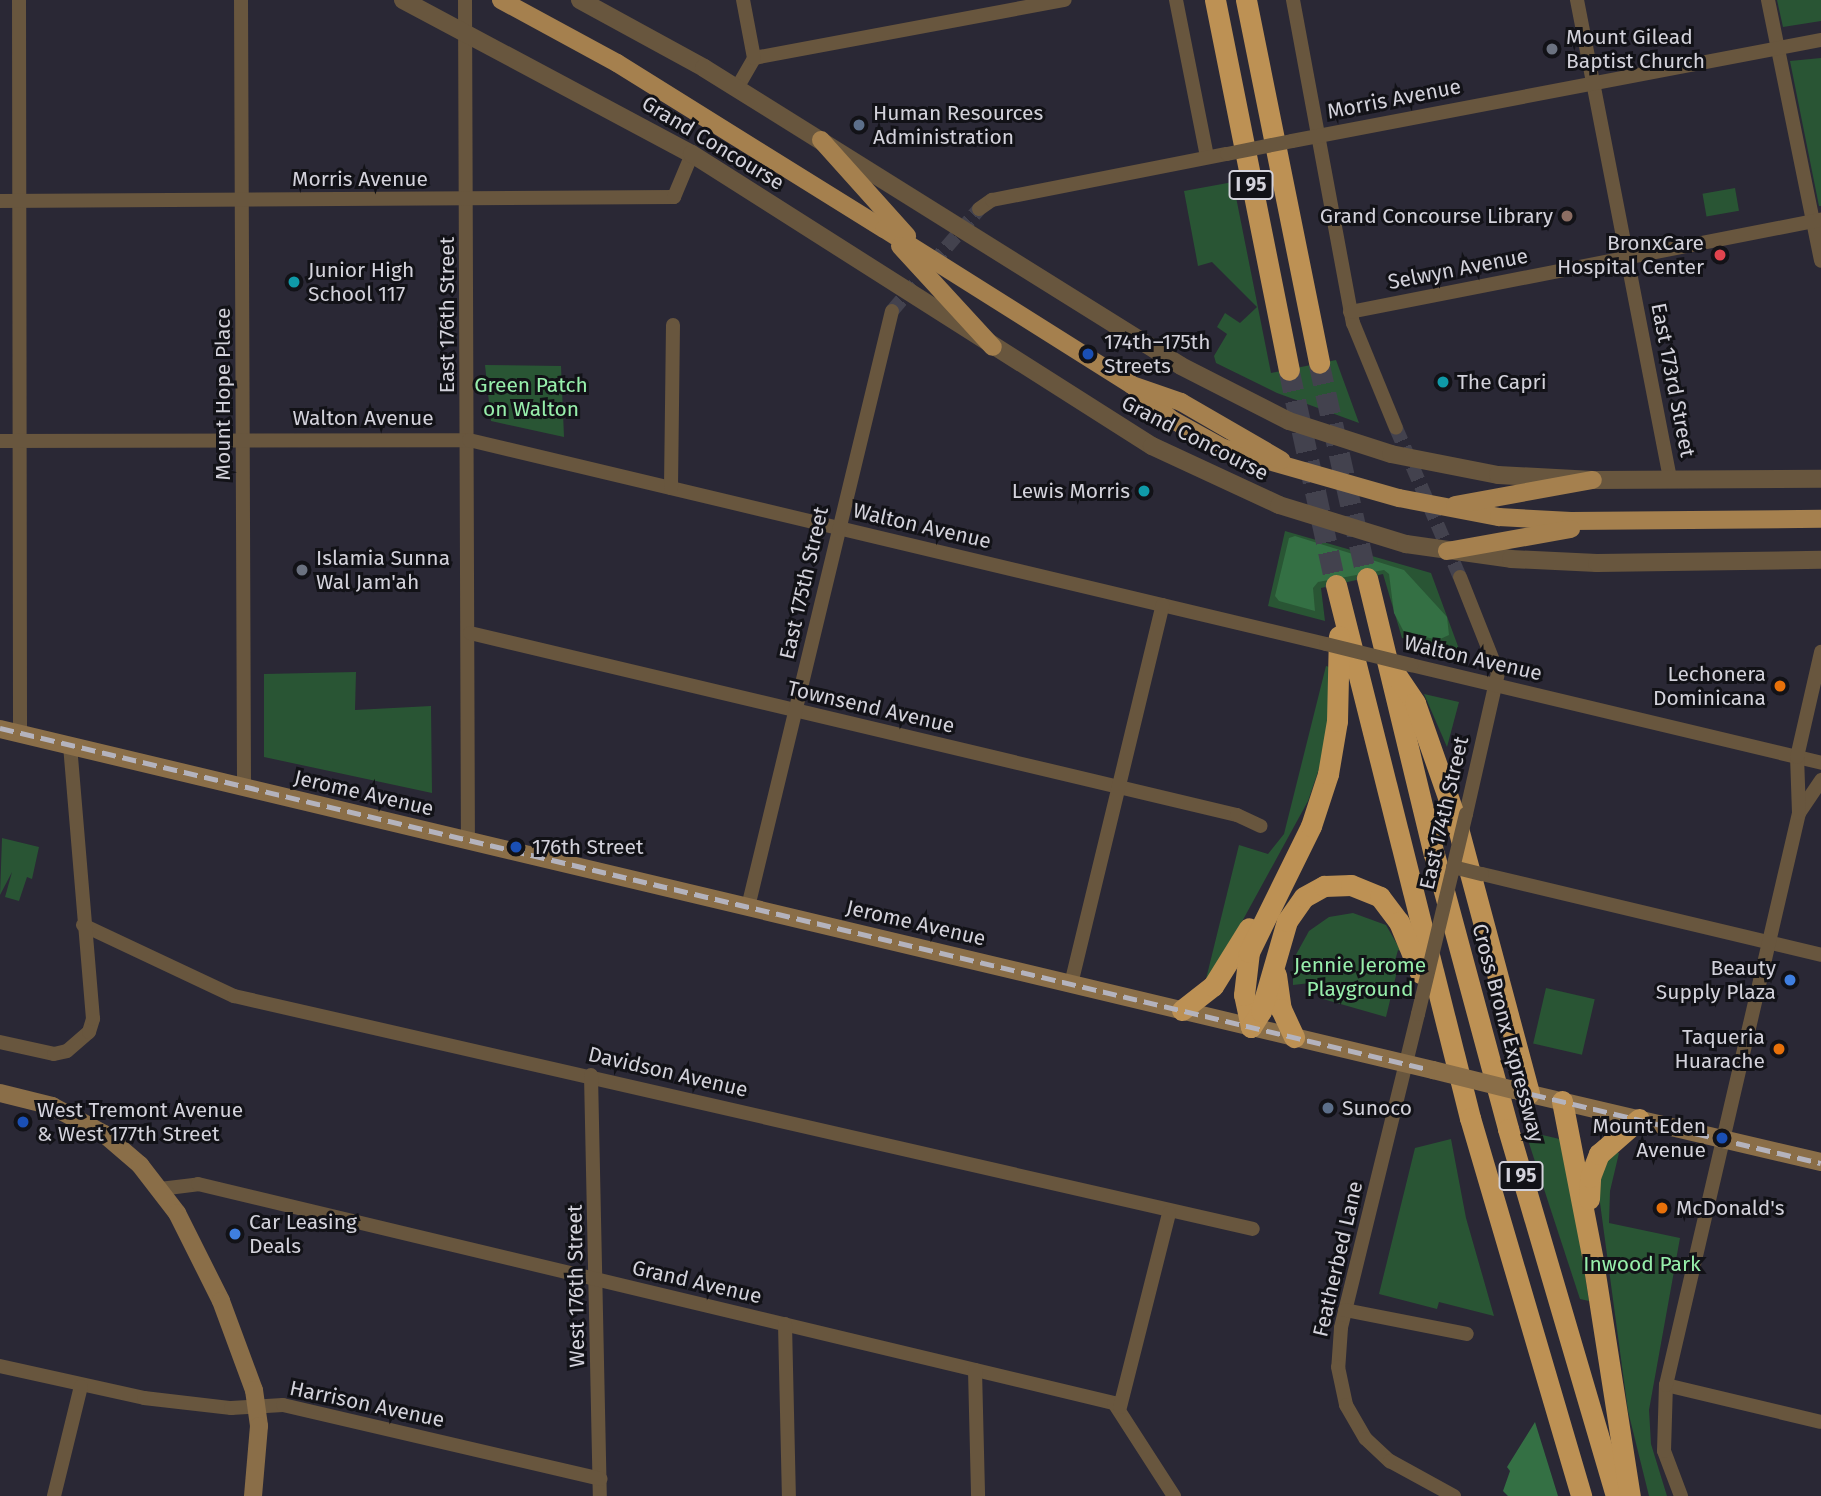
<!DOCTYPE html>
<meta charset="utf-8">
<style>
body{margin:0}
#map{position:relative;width:1821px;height:1496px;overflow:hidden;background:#2a2835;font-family:"Fira Sans",sans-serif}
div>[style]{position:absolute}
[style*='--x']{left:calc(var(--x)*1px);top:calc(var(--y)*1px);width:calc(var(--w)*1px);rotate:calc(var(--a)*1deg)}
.green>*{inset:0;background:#295534;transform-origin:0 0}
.forest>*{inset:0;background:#347044}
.minor-tunnel>*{height:14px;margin-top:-7px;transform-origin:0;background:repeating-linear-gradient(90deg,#43424e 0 14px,transparent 0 21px)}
.motorway-tunnel>*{height:21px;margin-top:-10.5px;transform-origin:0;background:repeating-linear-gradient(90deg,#43424e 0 21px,transparent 0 31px)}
.minor>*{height:14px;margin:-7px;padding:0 7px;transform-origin:7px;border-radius:7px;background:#68563e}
.tertiary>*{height:18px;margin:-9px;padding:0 9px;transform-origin:9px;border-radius:9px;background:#68563e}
.secondary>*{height:18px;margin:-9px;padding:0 9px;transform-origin:9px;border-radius:9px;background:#8a6e48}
.primary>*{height:18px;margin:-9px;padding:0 9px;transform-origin:9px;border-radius:9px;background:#a5804e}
.motorway>*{height:21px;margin:-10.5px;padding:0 10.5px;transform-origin:10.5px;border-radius:10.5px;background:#bd9154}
.rail>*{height:4.5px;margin-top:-2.25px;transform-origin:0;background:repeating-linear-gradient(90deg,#b4b3bd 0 14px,transparent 0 21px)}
.minor-bridge>*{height:14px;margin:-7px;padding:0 7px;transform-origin:7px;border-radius:7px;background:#68563e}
.secondary-bridge>*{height:18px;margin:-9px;padding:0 9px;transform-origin:9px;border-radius:9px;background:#8a6e48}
.dots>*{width:19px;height:19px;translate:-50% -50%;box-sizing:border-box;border:4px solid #121217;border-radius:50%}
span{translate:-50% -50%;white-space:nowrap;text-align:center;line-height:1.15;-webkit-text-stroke:6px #121217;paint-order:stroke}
.shield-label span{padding:2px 5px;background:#121217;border:2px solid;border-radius:5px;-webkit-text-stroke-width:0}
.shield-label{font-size:19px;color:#d3d2db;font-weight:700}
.poi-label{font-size:21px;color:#d3d2db}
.left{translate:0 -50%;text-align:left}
.right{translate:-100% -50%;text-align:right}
.street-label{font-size:21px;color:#d3d2db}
.park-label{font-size:21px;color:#97eeab}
</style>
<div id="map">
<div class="green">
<div style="clip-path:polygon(1777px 0,1821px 0,1821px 21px,1783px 27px)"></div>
<div style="clip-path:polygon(1821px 58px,1821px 206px,1819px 206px,1790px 61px)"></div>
<div style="clip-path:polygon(1233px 182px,1271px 373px,1336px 360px,1359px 423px,1277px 393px,1216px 363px,1214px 356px,1227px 334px,1217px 327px,1225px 313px,1240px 323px,1257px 307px,1212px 262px,1198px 266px,1184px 191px)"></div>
<div style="left:1735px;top:188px;width:23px;height:33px;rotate:80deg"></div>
<div style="clip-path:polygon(485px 365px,561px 366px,564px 437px,491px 421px)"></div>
<div style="clip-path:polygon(1285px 531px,1431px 573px,1459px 649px,1402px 638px,1383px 574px,1321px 588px,1325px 621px,1268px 606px)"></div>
<div style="clip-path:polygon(1326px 666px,1333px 668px,1331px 697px,1322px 760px,1308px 801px,1210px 980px,1206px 979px,1239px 845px,1268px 854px,1284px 834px)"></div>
<div style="clip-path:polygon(356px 672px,355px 710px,431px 706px,432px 793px,264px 757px,264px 674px)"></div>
<div style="clip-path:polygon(1424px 694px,1459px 702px,1447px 747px)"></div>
<div style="clip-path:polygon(2px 838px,39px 847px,32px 879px,27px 877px,19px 901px,5px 897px,12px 872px,0 895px)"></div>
<div style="clip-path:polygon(1353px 913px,1386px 925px,1401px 951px,1398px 950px,1395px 961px,1399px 963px,1386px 1017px,1323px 999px,1310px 983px,1293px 985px,1293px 960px,1309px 931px,1329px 917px)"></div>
<div style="left:1546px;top:988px;width:50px;height:57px;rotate:13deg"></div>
<div style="clip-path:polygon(1525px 1131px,1564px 1140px,1589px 1301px,1580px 1299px)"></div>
<div style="clip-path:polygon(1451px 1139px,1466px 1218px,1494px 1316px,1439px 1302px,1437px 1309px,1379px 1294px,1415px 1148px)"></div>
<div style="clip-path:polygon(1609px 1151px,1619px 1153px,1610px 1191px,1609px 1223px,1680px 1238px,1649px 1410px,1651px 1444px,1667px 1496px,1649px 1496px,1628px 1411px,1598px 1188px)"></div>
</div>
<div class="forest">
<div style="clip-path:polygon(1295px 536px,1404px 570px,1447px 617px,1449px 635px,1438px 640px,1404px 632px,1394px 613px,1389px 574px,1384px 570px,1318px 582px,1313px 588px,1315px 611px,1279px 601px,1275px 596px,1289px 538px)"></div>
<div style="clip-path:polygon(1535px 1422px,1558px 1496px,1508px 1496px,1503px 1491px,1510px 1471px,1507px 1467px)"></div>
</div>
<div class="minor-tunnel">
<div style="--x:892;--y:311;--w:134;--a:-49.5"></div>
<div style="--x:1396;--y:428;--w:162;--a:66.8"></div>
</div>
<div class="motorway-tunnel">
<div style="--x:1319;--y:363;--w:220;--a:77.4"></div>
<div style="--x:1289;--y:370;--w:220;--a:77.7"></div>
</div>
<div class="minor">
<div style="--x:19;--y:0;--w:733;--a:89.92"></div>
<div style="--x:241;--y:0;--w:788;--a:89.78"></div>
<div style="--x:465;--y:0;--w:840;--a:89.8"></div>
<div style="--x:1176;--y:0;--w:160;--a:78.8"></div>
<div style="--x:1293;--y:0;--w:329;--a:79.5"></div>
<div style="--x:1353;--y:323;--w:113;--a:67.7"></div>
<div style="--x:1577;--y:0;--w:489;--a:79"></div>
<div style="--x:1768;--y:0;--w:266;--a:78.5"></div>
<div style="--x:754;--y:58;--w:316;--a:-10.6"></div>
<div style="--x:737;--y:88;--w:34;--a:-60"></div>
<div style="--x:754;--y:58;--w:59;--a:-100.7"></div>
<div style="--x:1292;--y:141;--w:539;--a:-10.81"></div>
<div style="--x:0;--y:201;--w:674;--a:-0.34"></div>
<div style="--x:674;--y:197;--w:47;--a:-67.3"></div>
<div style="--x:979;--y:209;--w:16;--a:-35"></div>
<div style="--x:992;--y:200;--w:239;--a:-11.1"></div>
<div style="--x:1350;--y:312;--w:480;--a:-11.1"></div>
<div style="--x:0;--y:441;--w:469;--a:-0.1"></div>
<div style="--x:469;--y:440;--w:881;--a:13.39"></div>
<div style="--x:671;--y:488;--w:163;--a:-89.3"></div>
<div style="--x:1460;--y:577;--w:103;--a:68.4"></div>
<div style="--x:1498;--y:673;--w:145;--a:102.8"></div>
<div style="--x:470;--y:633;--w:788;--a:13.35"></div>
<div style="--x:1237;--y:815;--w:26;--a:25"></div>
<div style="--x:1411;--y:665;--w:422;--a:13.4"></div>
<div style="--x:1799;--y:813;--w:40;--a:-56"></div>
<div style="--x:1482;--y:874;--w:349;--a:13.4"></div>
<div style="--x:748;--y:907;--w:613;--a:-76.42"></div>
<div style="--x:83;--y:925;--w:167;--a:25.2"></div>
<div style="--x:234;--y:996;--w:1045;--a:12.88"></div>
<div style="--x:1071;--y:984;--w:390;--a:-76.4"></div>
<div style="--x:1418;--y:1014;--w:323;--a:103.8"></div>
<div style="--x:1341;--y:1328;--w:39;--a:94"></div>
<div style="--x:1338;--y:1367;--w:39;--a:78"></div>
<div style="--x:1346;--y:1405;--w:39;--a:60"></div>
<div style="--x:1366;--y:1439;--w:33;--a:43"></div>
<div style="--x:1390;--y:1461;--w:73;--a:28.7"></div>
<div style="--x:0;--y:1042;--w:55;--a:12.5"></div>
<div style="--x:54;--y:1054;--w:13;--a:-13"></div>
<div style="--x:67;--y:1051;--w:29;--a:-41"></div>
<div style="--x:89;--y:1032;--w:14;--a:-73"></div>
<div style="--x:93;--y:1019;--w:274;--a:-94.8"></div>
<div style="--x:591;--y:1075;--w:421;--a:88.8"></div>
<div style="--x:160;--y:1189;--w:38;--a:-7"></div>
<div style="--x:198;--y:1184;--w:942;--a:13.45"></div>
<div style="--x:1114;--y:1403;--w:111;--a:57.2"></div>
<div style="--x:1345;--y:1310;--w:124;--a:11.1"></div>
<div style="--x:785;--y:1324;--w:172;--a:88.7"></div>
<div style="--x:0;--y:1366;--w:148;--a:12.5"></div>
<div style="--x:144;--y:1398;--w:88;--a:6.6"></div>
<div style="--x:231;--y:1408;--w:52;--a:-3.3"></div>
<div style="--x:283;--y:1405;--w:326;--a:13.1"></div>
<div style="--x:975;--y:1370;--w:126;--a:88.6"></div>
<div style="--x:1666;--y:1385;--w:159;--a:13.4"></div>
<div style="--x:1120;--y:1407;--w:200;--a:-75.8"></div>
<div style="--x:54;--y:1496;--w:113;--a:-76.2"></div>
<div style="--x:1681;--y:1496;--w:48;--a:-110.7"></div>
<div style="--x:1664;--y:1451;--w:66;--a:-88.3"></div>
<div style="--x:1666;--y:1385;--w:587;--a:-76.91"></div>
<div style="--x:1799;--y:813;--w:56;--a:-92"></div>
<div style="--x:1797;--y:757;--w:108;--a:-77.1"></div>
</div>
<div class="tertiary">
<div style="--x:403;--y:0;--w:327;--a:28.1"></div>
<div style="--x:692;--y:154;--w:545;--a:32.41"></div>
<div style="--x:1152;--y:446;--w:140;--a:24.9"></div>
<div style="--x:1279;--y:505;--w:133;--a:17.1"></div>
<div style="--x:1406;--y:544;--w:106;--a:8.1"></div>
<div style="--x:1511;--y:559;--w:86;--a:2.7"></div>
<div style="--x:1597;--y:563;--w:224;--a:-0.8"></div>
<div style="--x:580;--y:0;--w:141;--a:28.7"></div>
<div style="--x:704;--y:68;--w:562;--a:31.99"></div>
<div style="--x:1181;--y:366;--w:121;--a:27"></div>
<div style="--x:1289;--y:421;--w:107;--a:17.9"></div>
<div style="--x:1391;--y:454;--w:109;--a:11.1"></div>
<div style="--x:1498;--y:475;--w:95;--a:3"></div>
<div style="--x:1593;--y:480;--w:228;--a:-0.3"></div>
</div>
<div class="secondary">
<div style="--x:0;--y:729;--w:1473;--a:13.39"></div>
<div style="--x:1518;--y:1091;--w:311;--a:13.2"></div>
<div style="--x:0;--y:1093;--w:54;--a:14"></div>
<div style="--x:52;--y:1106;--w:59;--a:28.3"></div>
<div style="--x:104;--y:1134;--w:48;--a:40.7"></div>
<div style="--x:140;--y:1165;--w:61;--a:52.4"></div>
<div style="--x:177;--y:1213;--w:98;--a:63.4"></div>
<div style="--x:221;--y:1301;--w:95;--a:69.7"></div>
<div style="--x:254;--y:1390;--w:36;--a:82"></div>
<div style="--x:259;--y:1426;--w:70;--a:94.9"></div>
</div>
<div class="primary">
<div style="--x:501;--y:0;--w:132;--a:28.5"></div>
<div style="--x:617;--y:63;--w:314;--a:31.9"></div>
<div style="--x:884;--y:229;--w:293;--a:32.2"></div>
<div style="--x:1132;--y:385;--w:52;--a:41.1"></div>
<div style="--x:1171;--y:419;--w:60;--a:29.1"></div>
<div style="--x:1223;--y:448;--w:183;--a:15.9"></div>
<div style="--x:1399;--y:498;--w:102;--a:10.8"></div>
<div style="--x:1499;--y:517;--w:72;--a:3.2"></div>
<div style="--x:1571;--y:521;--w:250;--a:-0.5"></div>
<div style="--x:821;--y:140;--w:129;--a:48.1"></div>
<div style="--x:900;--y:246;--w:137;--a:47.4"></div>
<div style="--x:1132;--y:385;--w:52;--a:19.1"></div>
<div style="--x:1181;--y:402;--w:116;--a:30.1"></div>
<div style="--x:1455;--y:505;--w:140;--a:-10.3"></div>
<div style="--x:1447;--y:551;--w:126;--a:-10.1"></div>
</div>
<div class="motorway">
<div style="--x:1215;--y:0;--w:377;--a:78.7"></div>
<div style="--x:1246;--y:0;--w:370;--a:78.6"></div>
<div style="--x:1367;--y:578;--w:284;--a:76.4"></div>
<div style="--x:1434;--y:854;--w:285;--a:74.9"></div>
<div style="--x:1508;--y:1129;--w:383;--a:73.6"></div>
<div style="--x:1336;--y:585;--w:550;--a:75.89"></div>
<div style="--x:1470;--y:1118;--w:394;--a:73.6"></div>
<div style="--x:1395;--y:673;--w:36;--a:56"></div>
<div style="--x:1415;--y:703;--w:121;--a:70.7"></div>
<div style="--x:1455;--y:817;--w:286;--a:75"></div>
<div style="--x:1276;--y:975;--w:34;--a:82"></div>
<div style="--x:1281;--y:1009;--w:31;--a:65"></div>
<div style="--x:1182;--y:1010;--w:39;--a:-38"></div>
<div style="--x:1213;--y:986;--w:68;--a:-58.2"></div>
<div style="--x:1251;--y:1027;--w:33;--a:-102"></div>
<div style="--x:1244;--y:995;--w:43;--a:-83.4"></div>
<div style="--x:1249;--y:952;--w:140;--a:-63.8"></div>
<div style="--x:1311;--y:826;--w:55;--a:-71.9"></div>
<div style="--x:1328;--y:774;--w:54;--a:-80.4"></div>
<div style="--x:1337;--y:721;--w:85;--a:-88.7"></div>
<div style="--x:1251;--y:1027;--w:19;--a:-58"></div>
<div style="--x:1261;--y:1011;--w:94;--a:-73.9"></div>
<div style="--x:1287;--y:921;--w:29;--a:-55"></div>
<div style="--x:1304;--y:897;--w:23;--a:-29"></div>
<div style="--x:1324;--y:886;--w:27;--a:-2"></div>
<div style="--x:1351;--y:885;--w:31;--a:22"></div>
<div style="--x:1380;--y:897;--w:31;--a:53"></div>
<div style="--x:1399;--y:922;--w:55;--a:67.6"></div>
<div style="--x:1562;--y:1101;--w:163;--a:79"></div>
<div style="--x:1593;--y:1261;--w:238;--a:81.1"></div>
<div style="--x:1589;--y:1199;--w:22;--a:-87"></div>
<div style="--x:1590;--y:1177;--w:25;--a:-69"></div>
<div style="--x:1599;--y:1154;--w:53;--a:-41.2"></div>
</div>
<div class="rail">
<div style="--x:0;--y:728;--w:1872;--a:13.44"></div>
</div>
<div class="minor-bridge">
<div style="--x:1227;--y:154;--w:66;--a:-11.3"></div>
<div style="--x:1326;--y:644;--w:88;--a:13.9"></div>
<div style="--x:1453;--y:867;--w:30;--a:14"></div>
<div style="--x:1418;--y:1014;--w:206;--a:-76.5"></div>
</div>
<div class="secondary-bridge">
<div style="--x:1433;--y:1070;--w:83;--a:13.9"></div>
</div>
<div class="dots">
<div style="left:1552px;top:49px;background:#6b7280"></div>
<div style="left:859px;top:125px;background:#5c6f8a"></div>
<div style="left:1567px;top:216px;background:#8d6e63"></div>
<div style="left:1720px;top:255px;background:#e0444e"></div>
<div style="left:294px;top:282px;background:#0f9aa8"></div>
<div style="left:1088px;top:354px;background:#1a4fb4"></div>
<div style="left:1443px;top:382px;background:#0f9aa8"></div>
<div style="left:1144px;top:491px;background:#0f9aa8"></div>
<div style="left:302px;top:570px;background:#6b7280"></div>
<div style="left:1780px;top:686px;background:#e8710a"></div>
<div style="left:516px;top:847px;background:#1a4fb4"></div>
<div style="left:1790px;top:980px;background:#3f7fe0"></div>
<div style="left:1779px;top:1049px;background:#e8710a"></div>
<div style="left:1328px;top:1108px;background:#5c6f8a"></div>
<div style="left:23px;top:1122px;background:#1a4fb4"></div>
<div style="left:1722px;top:1138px;background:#1a4fb4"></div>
<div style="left:1662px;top:1208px;background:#e8710a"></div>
<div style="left:235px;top:1234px;background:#3f7fe0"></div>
</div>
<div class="shield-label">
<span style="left:1251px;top:185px">I 95</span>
<span style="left:1521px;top:1176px">I 95</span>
</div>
<div class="poi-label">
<span class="left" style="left:1566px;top:49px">Mount Gilead<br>Baptist Church</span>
<span class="left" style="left:873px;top:125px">Human Resources<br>Administration</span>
<span class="right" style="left:1553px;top:216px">Grand Concourse Library</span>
<span class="right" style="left:1704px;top:255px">BronxCare<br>Hospital Center</span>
<span class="left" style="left:308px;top:282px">Junior High<br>School 117</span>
<span class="left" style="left:1104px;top:354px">174th–175th<br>Streets</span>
<span class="left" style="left:1457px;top:382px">The Capri</span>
<span class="right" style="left:1130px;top:491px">Lewis Morris</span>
<span class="left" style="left:316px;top:570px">Islamia Sunna<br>Wal Jam'ah</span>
<span class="right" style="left:1766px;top:686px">Lechonera<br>Dominicana</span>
<span class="left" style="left:532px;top:847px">176th Street</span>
<span class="right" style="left:1776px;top:980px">Beauty<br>Supply Plaza</span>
<span class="right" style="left:1765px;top:1049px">Taqueria<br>Huarache</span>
<span class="left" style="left:1342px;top:1108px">Sunoco</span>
<span class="left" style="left:37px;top:1122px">West Tremont Avenue<br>&amp; West 177th Street</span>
<span class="right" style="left:1706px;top:1138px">Mount Eden<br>Avenue</span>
<span class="left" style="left:1676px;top:1208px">McDonald's</span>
<span class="left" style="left:249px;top:1234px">Car Leasing<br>Deals</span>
</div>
<div class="street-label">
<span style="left:1394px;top:99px;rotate:-11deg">Morris Avenue</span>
<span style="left:713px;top:143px;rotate:31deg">Grand Concourse</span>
<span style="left:360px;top:179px">Morris Avenue</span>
<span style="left:1458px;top:269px;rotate:-11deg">Selwyn Avenue</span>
<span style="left:447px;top:315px;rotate:-90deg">East 176th Street</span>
<span style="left:1673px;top:380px;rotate:79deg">East 173rd Street</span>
<span style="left:223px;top:394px;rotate:-90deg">Mount Hope Place</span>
<span style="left:363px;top:418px">Walton Avenue</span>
<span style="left:1195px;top:438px;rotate:27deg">Grand Concourse</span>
<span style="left:922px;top:526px;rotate:13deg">Walton Avenue</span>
<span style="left:804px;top:583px;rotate:-77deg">East 175th Street</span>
<span style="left:1473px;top:658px;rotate:13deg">Walton Avenue</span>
<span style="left:871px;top:707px;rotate:13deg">Townsend Avenue</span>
<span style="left:364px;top:793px;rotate:13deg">Jerome Avenue</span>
<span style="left:1444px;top:813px;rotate:-77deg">East 174th Street</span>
<span style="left:916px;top:923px;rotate:13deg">Jerome Avenue</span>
<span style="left:1508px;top:1033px;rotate:75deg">Cross Bronx Expressway</span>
<span style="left:668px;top:1072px;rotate:13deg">Davidson Avenue</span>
<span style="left:1338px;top:1259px;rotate:-77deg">Featherbed Lane</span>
<span style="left:697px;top:1282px;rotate:13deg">Grand Avenue</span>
<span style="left:576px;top:1286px;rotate:-91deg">West 176th Street</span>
<span style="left:367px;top:1404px;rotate:12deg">Harrison Avenue</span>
</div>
<div class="park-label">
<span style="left:531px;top:397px">Green Patch<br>on Walton</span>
<span style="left:1360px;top:977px">Jennie Jerome<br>Playground</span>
<span style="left:1642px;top:1264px">Inwood Park</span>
</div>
</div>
